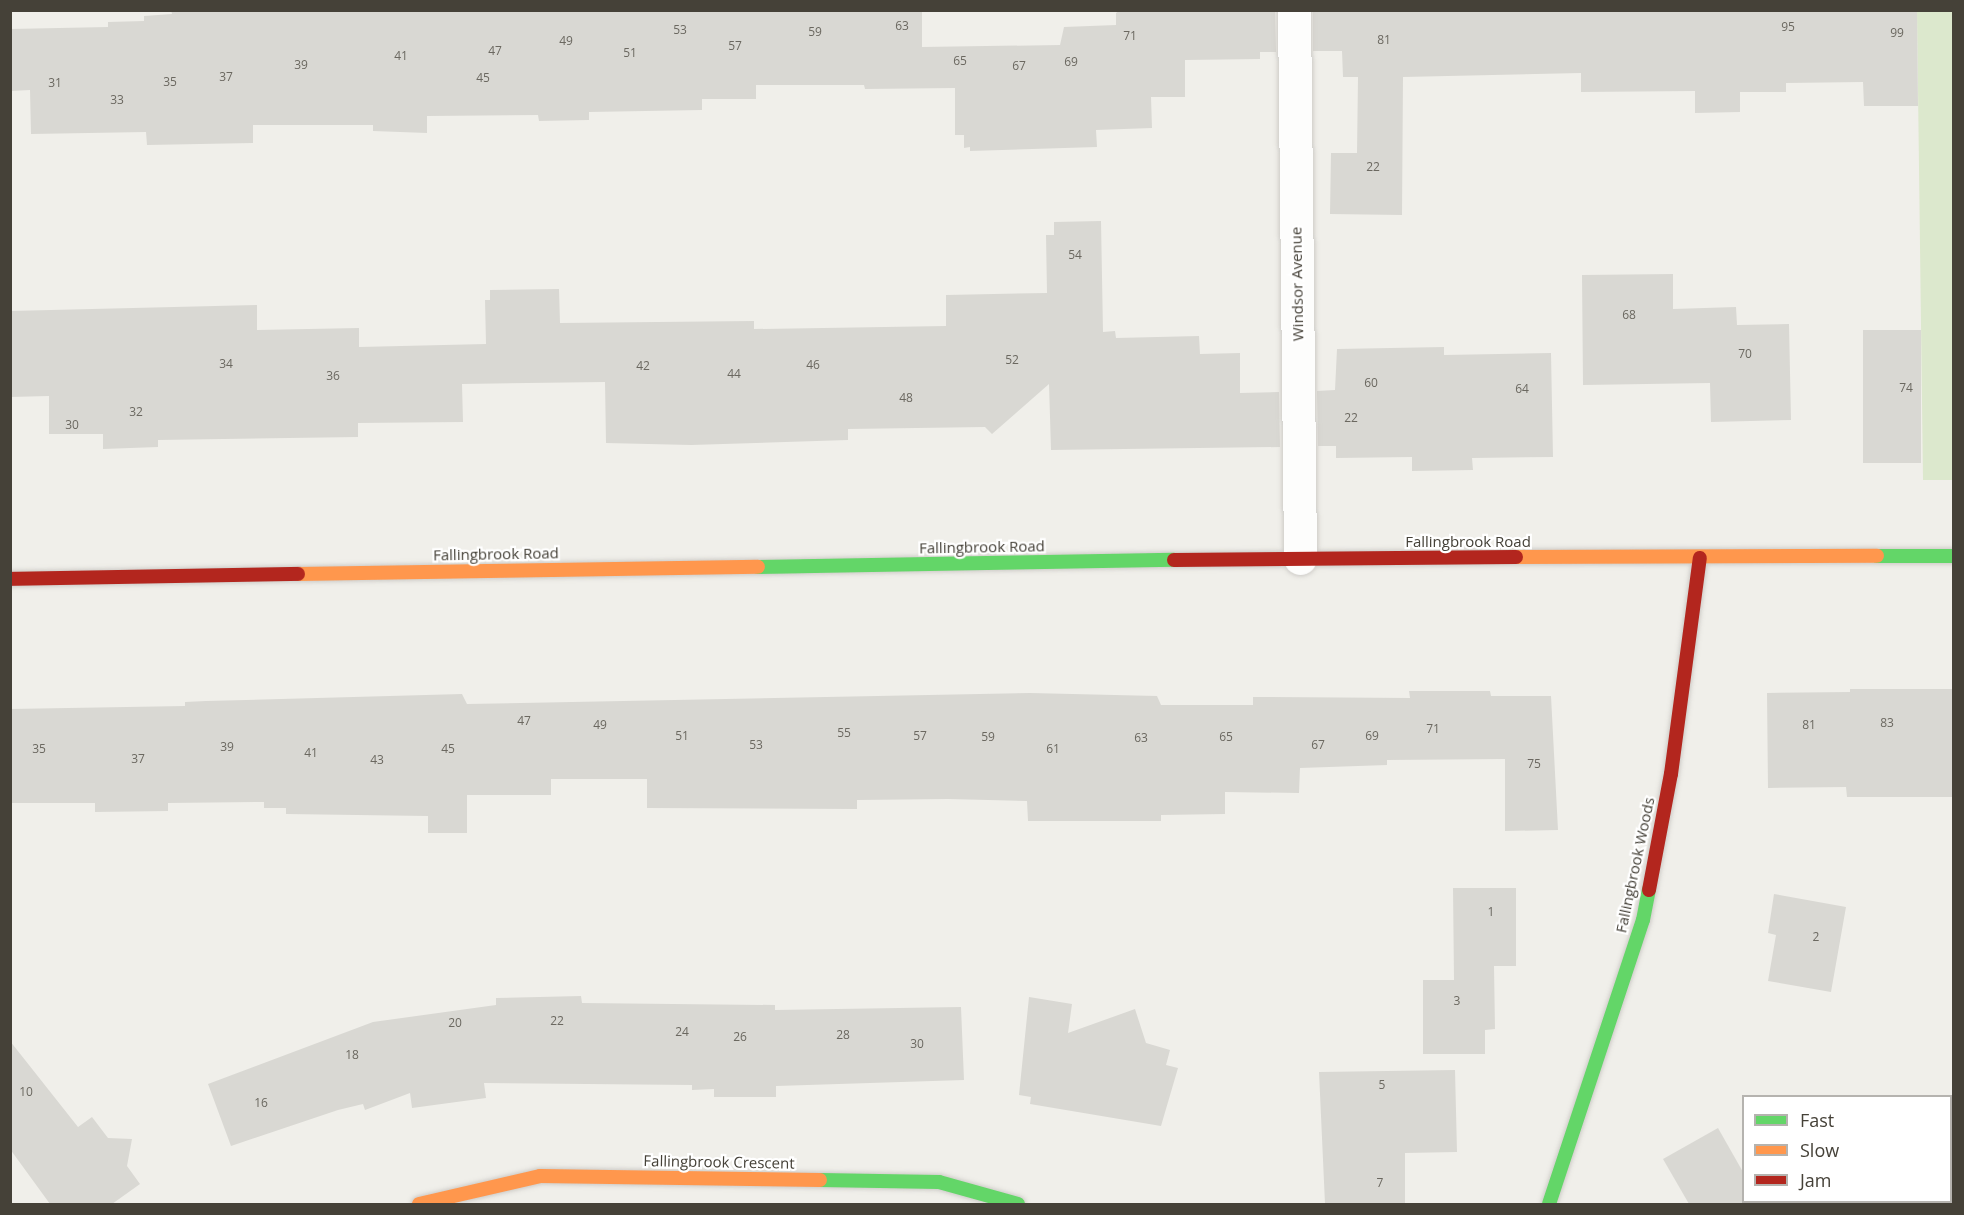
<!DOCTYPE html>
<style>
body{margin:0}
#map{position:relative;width:1964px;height:1215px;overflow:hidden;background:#f0efea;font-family:"Open Sans",sans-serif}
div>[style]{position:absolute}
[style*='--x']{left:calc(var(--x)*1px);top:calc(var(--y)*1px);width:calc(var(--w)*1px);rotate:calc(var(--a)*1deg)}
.green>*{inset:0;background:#dce8cd}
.building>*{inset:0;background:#d9d8d3;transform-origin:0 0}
.roads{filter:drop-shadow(0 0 2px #ceccc8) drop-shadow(0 0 2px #ceccc8)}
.street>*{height:33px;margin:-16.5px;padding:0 16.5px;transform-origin:16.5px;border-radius:16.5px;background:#fdfdfc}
.fast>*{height:14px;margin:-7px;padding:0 7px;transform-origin:7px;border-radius:7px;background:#63d668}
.slow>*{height:14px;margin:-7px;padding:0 7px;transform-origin:7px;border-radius:7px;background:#ff974d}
.jam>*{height:14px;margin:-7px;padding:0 7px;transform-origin:7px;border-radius:7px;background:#b3261e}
span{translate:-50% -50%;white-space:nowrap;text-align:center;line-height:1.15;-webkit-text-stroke:4.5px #fff;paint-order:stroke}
.number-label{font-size:12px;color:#6b6860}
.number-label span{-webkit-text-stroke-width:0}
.street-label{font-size:15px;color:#454138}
.frame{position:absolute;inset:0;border:12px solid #454138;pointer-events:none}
.legend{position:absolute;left:1742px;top:1095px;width:210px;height:108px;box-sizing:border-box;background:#fff;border:2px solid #b5b3af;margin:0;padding:8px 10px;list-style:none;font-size:18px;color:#454138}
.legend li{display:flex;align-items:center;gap:12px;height:30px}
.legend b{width:30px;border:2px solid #b5b3af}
</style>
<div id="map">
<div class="green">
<div style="clip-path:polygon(1917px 11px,1953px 11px,1953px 480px,1923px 480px)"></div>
</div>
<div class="building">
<div style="clip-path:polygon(171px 10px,922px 10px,922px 47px,1060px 45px,1064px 27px,1116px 25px,1116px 13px,1120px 10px,1275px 10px,1276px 52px,1260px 52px,1260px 59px,1185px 60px,1185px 97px,1151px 97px,1152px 128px,1096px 130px,1097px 147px,970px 151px,970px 147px,964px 148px,964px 135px,955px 135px,955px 88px,865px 89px,864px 85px,756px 85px,756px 99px,702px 99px,702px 110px,589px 112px,589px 120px,539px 121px,538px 115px,427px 116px,427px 133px,373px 131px,373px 125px,253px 125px,253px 143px,147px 145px,146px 132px,31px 134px,30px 90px,10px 91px,10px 29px,108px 27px,108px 22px,144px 21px,144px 16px,172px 14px)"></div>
<div style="clip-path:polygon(1313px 10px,1917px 10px,1918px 106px,1864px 106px,1863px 82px,1786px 83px,1786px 92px,1740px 92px,1740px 112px,1695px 113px,1695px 91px,1581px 92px,1581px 73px,1403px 77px,1402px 215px,1330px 214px,1331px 153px,1357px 153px,1358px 77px,1343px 77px,1342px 51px,1313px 51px)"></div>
<div style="clip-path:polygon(1101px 221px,1103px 332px,1115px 331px,1116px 338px,1199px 336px,1200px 354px,1240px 353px,1240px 393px,1279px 392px,1280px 447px,1051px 450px,1049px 384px,992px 434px,985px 427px,848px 429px,848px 440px,691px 445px,606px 443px,605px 382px,462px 384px,463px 422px,358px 423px,358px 437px,158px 440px,158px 447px,103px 449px,103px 434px,49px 434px,49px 396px,10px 397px,10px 311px,257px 305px,257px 330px,359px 328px,359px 347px,486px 344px,485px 300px,490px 300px,490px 290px,559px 289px,560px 323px,754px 321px,754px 329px,946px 326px,946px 295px,1047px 293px,1046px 235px,1054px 235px,1054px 222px)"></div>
<div style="clip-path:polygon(1673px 274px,1673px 309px,1736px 307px,1737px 325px,1789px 324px,1791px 420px,1711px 422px,1710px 383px,1583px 385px,1582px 275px)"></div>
<div style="left:1921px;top:330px;width:133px;height:58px;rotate:90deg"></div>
<div style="clip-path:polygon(1444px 347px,1444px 355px,1551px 353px,1553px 457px,1472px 458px,1473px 470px,1412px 471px,1412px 457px,1336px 458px,1336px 446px,1318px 446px,1317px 391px,1335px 390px,1337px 349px)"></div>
<div style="clip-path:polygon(1850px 689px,1953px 689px,1953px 797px,1847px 797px,1846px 787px,1768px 788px,1767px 693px,1850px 692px)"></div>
<div style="clip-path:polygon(1409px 691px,1490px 691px,1491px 696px,1551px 696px,1558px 830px,1505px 831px,1505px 759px,1387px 760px,1387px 765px,1300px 768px,1299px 793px,1225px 792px,1225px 814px,1161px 815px,1161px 821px,1028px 821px,1027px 801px,948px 799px,857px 800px,857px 809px,647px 808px,647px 779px,551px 779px,551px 795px,467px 795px,467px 833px,428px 833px,428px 816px,286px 814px,286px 808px,264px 808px,264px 802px,168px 803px,168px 811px,95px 812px,95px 803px,10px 803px,10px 709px,185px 706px,185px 702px,206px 701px,462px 694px,467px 704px,1030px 693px,1157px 696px,1161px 705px,1253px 705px,1253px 697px,1410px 698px)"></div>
<div style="clip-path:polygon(1453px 888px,1516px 888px,1516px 966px,1494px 966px,1495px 1029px,1485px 1030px,1485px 1054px,1423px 1054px,1423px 980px,1454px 980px)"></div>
<div style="clip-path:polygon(1774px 894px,1846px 907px,1831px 992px,1768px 981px,1776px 935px,1768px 933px)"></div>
<div style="clip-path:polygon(581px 996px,582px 1003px,775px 1005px,775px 1010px,961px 1007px,964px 1080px,776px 1086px,776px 1097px,714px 1097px,714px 1089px,692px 1090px,692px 1085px,484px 1083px,486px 1098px,412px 1108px,410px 1093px,365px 1110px,363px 1104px,338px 1110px,231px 1146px,208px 1084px,373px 1022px,496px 1005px,496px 998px)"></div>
<div style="clip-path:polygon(1029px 997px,1072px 1004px,1068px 1033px,1135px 1009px,1146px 1043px,1170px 1050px,1166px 1065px,1178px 1068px,1161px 1126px,1030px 1104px,1031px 1097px,1019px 1095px)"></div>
<div style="clip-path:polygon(10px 1041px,78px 1127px,92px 1117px,108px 1138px,132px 1139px,127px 1166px,140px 1184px,112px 1204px,50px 1204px,10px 1149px)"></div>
<div style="clip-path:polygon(1455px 1070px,1457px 1152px,1405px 1153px,1405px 1204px,1325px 1204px,1319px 1072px)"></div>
<div style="clip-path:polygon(1718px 1128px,1743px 1172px,1743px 1204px,1689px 1204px,1663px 1159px)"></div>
</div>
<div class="roads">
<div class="street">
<div style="--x:1294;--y:10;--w:548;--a:89.37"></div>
</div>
<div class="fast">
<div style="--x:1877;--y:556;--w:77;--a:0"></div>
<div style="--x:758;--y:567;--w:416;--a:-1"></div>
<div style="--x:820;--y:1180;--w:119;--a:1"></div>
<div style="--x:939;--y:1182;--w:82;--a:15.6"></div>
<div style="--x:1549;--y:1204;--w:299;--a:-71.7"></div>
<div style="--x:1643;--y:920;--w:31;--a:-79"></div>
</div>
<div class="slow">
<div style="--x:1516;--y:557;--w:361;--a:-0.2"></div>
<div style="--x:298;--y:574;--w:460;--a:-0.9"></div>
<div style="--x:419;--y:1204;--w:124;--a:-13"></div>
<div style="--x:540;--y:1176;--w:280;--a:0.8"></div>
</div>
<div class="jam">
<div style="--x:1174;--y:560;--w:342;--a:-0.5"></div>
<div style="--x:10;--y:579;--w:288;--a:-1"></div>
<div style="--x:1649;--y:890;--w:118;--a:-79.3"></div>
<div style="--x:1671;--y:774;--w:218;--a:-82.4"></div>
</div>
</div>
<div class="number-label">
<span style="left:902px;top:26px">63</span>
<span style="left:1788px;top:27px">95</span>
<span style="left:680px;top:30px">53</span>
<span style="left:815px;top:32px">59</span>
<span style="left:1897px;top:33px">99</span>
<span style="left:1130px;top:36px">71</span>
<span style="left:1384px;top:40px">81</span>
<span style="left:566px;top:41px">49</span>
<span style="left:735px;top:46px">57</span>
<span style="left:495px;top:51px">47</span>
<span style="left:630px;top:53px">51</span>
<span style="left:401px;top:56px">41</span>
<span style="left:960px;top:61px">65</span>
<span style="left:1071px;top:62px">69</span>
<span style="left:301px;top:65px">39</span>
<span style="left:1019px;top:66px">67</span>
<span style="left:226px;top:77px">37</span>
<span style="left:483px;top:78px">45</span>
<span style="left:170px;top:82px">35</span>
<span style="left:55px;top:83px">31</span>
<span style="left:117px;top:100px">33</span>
<span style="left:1373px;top:167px">22</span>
<span style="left:1075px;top:255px">54</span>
<span style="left:1629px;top:315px">68</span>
<span style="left:1745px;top:354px">70</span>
<span style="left:1012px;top:360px">52</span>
<span style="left:226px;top:364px">34</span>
<span style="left:813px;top:365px">46</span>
<span style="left:643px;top:366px">42</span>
<span style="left:734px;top:374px">44</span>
<span style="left:333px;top:376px">36</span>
<span style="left:1371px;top:383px">60</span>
<span style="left:1906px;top:388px">74</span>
<span style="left:1522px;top:389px">64</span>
<span style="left:906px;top:398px">48</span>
<span style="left:136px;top:412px">32</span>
<span style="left:1351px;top:418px">22</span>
<span style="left:72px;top:425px">30</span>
<span style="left:524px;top:721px">47</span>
<span style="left:1887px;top:723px">83</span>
<span style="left:600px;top:725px">49</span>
<span style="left:1809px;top:725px">81</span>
<span style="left:1433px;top:729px">71</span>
<span style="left:844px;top:733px">55</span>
<span style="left:682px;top:736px">51</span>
<span style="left:920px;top:736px">57</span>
<span style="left:1372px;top:736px">69</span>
<span style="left:988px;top:737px">59</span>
<span style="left:1226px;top:737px">65</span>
<span style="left:1141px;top:738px">63</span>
<span style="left:756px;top:745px">53</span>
<span style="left:1318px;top:745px">67</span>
<span style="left:227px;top:747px">39</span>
<span style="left:39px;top:749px">35</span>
<span style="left:448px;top:749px">45</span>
<span style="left:1053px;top:749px">61</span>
<span style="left:311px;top:753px">41</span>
<span style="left:138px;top:759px">37</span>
<span style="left:377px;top:760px">43</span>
<span style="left:1534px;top:764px">75</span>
<span style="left:1491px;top:912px">1</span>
<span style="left:1816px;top:937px">2</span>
<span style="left:1457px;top:1001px">3</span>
<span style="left:557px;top:1021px">22</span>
<span style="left:455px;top:1023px">20</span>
<span style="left:682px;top:1032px">24</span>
<span style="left:843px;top:1035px">28</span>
<span style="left:740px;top:1037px">26</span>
<span style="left:917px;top:1044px">30</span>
<span style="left:352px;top:1055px">18</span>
<span style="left:1382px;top:1085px">5</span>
<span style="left:26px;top:1092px">10</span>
<span style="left:261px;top:1103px">16</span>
<span style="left:1380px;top:1183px">7</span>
</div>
<div class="street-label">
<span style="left:1297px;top:284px;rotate:-91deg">Windsor Avenue</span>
<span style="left:1468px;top:542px">Fallingbrook Road</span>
<span style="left:982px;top:547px;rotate:-1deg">Fallingbrook Road</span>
<span style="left:496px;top:554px;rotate:-1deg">Fallingbrook Road</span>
<span style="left:1635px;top:865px;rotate:-78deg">Fallingbrook Woods</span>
<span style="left:719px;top:1162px;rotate:1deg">Fallingbrook Crescent</span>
</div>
<div class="frame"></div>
<ul class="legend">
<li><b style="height:8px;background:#63d668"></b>Fast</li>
<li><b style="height:8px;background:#ff974d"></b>Slow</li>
<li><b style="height:8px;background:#b3261e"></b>Jam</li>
</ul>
</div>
